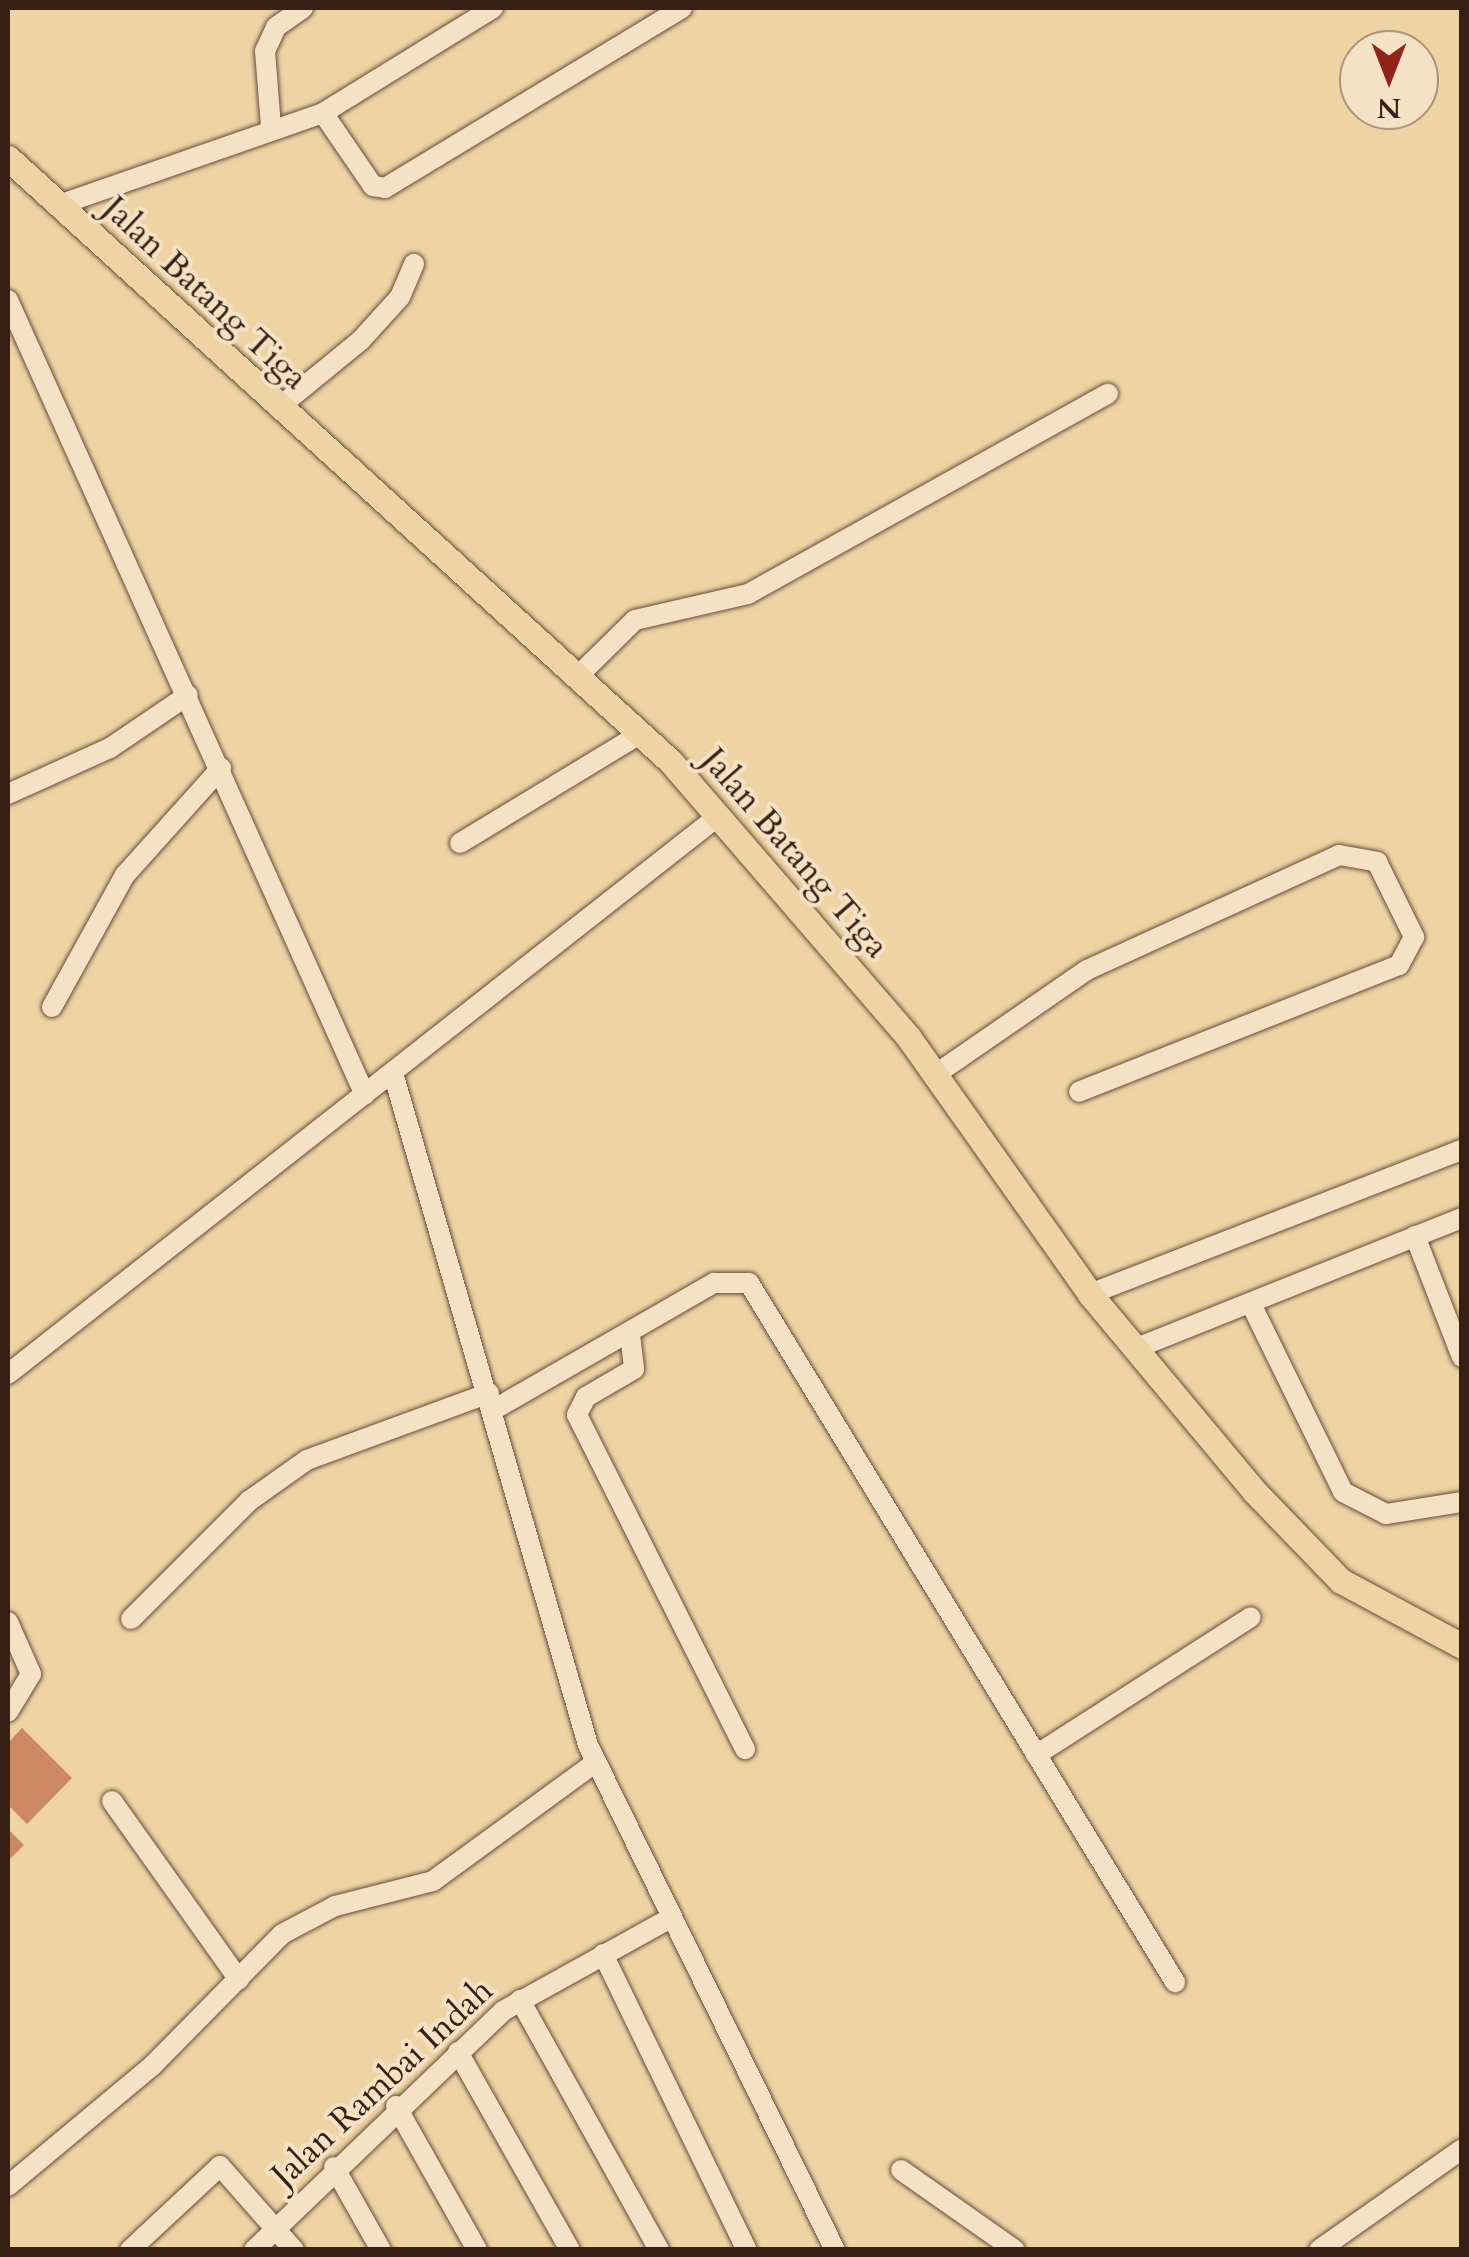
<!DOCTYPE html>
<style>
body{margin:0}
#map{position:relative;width:1469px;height:2257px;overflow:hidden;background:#efd3a4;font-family:Cardo,serif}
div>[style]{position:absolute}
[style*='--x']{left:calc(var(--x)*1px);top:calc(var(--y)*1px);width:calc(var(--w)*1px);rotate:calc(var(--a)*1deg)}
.building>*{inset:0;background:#cc8860}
.roads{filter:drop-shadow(0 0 2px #654c3a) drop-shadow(0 0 2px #654c3a)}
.minor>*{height:20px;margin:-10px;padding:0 10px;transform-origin:10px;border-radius:10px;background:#f5e2c4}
.major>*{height:25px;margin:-12.5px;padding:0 12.5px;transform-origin:12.5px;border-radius:12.5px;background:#efd3a4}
span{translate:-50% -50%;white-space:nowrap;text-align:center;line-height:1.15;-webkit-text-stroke:8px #f5e2c4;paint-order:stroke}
.street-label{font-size:35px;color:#371f16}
.frame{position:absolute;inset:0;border:10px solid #371f16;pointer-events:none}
.north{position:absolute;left:1339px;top:30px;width:100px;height:100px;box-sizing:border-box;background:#f5e2c4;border:2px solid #a9947e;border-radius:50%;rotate:180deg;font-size:28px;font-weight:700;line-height:40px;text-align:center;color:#371f16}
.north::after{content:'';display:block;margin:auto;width:35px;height:45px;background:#8f2418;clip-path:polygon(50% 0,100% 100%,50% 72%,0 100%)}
</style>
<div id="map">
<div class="building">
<div style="clip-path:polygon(22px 1728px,72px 1778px,27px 1824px,8px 1805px,8px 1743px)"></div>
<div style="clip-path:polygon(8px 1829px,24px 1845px,8px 1861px)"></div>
</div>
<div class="roads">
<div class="minor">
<div style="--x:323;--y:113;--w:88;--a:55.6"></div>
<div style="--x:373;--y:186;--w:12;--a:9"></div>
<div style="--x:385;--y:188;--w:347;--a:-31.2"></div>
<div style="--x:271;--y:127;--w:76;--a:-94.5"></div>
<div style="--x:265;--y:51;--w:26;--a:-65"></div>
<div style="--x:276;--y:27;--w:33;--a:-35"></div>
<div style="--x:59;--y:205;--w:280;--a:-19.2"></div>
<div style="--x:323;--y:113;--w:200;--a:-31.7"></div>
<div style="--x:8;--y:300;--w:871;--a:65.82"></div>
<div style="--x:278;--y:408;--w:107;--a:-39.3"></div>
<div style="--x:361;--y:340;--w:58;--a:-47.8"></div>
<div style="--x:400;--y:297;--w:36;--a:-67"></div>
<div style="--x:577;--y:677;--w:81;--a:-44.5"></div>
<div style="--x:635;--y:620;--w:116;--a:-13"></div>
<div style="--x:748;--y:594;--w:412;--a:-29.1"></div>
<div style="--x:8;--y:794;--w:112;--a:-24.3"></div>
<div style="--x:110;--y:748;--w:94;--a:-34.2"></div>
<div style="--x:460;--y:843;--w:210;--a:-31.2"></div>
<div style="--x:52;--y:1007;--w:151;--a:-61.1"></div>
<div style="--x:125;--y:875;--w:144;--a:-48.1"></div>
<div style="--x:393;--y:1073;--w:700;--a:73.82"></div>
<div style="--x:588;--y:1745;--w:562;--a:63.94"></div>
<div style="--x:936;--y:1074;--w:183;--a:-34.6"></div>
<div style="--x:1087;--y:970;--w:277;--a:-24.5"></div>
<div style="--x:1339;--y:855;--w:39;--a:10"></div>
<div style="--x:1377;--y:862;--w:84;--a:63.7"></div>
<div style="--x:1414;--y:937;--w:32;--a:118"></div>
<div style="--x:1399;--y:965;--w:344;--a:158.4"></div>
<div style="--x:1415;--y:1236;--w:130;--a:68.8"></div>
<div style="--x:1090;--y:1294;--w:399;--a:-21.2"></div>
<div style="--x:1251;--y:1304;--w:209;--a:63.9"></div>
<div style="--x:1343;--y:1492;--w:48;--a:27.1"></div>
<div style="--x:1386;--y:1514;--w:77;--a:-9"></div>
<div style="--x:630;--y:1335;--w:34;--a:83"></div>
<div style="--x:634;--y:1369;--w:56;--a:149.7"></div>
<div style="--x:586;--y:1397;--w:20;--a:117"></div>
<div style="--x:577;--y:1415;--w:374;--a:63.3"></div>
<div style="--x:1134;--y:1349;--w:353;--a:-21.8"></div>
<div style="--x:8;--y:1374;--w:902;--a:-38.15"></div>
<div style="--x:493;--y:1410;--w:255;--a:-29.9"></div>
<div style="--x:714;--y:1283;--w:35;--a:0"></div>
<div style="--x:749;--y:1283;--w:819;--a:58.64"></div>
<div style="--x:131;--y:1619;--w:167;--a:-45"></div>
<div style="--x:249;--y:1501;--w:71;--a:-35.3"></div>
<div style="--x:307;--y:1460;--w:194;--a:-20.2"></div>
<div style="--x:8;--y:1622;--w:57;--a:66.1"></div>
<div style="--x:31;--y:1674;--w:44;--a:121.2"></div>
<div style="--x:1036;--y:1755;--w:255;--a:-32.7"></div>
<div style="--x:112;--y:1801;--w:219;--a:54.6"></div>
<div style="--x:603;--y:1954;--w:329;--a:64.1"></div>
<div style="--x:520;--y:2000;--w:286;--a:60.9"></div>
<div style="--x:458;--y:2052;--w:227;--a:60.5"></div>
<div style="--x:396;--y:2106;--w:165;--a:60.6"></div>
<div style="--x:334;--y:2167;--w:95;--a:60.5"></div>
<div style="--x:901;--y:2170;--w:139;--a:35.1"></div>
<div style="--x:8;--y:2186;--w:187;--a:-39.8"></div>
<div style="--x:152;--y:2066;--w:185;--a:-45.4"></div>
<div style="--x:282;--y:1934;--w:60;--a:-27.8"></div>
<div style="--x:335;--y:1906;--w:101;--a:-14.3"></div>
<div style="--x:433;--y:1881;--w:200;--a:-36.1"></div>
<div style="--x:130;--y:2250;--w:123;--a:-43"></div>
<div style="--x:220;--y:2166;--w:112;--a:48.6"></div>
<div style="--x:254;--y:2250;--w:345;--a:-43.8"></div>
<div style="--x:503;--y:2011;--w:190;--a:-29"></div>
<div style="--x:1319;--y:2250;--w:175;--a:-35.2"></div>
</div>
<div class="major">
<div style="--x:8;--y:158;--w:897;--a:42.33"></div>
<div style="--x:671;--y:762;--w:364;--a:49.2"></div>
<div style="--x:909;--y:1038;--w:314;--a:54.7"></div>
<div style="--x:1090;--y:1294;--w:256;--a:50.2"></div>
<div style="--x:1254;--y:1491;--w:125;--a:46"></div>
<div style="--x:1341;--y:1581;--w:137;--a:28.2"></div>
</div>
</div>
<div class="street-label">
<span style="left:205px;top:293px;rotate:43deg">Jalan Batang Tiga</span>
<span style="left:795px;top:853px;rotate:49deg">Jalan Batang Tiga</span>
<span style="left:382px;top:2083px;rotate:-43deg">Jalan Rambai Indah</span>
</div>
<div class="frame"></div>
<div class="north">N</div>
</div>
